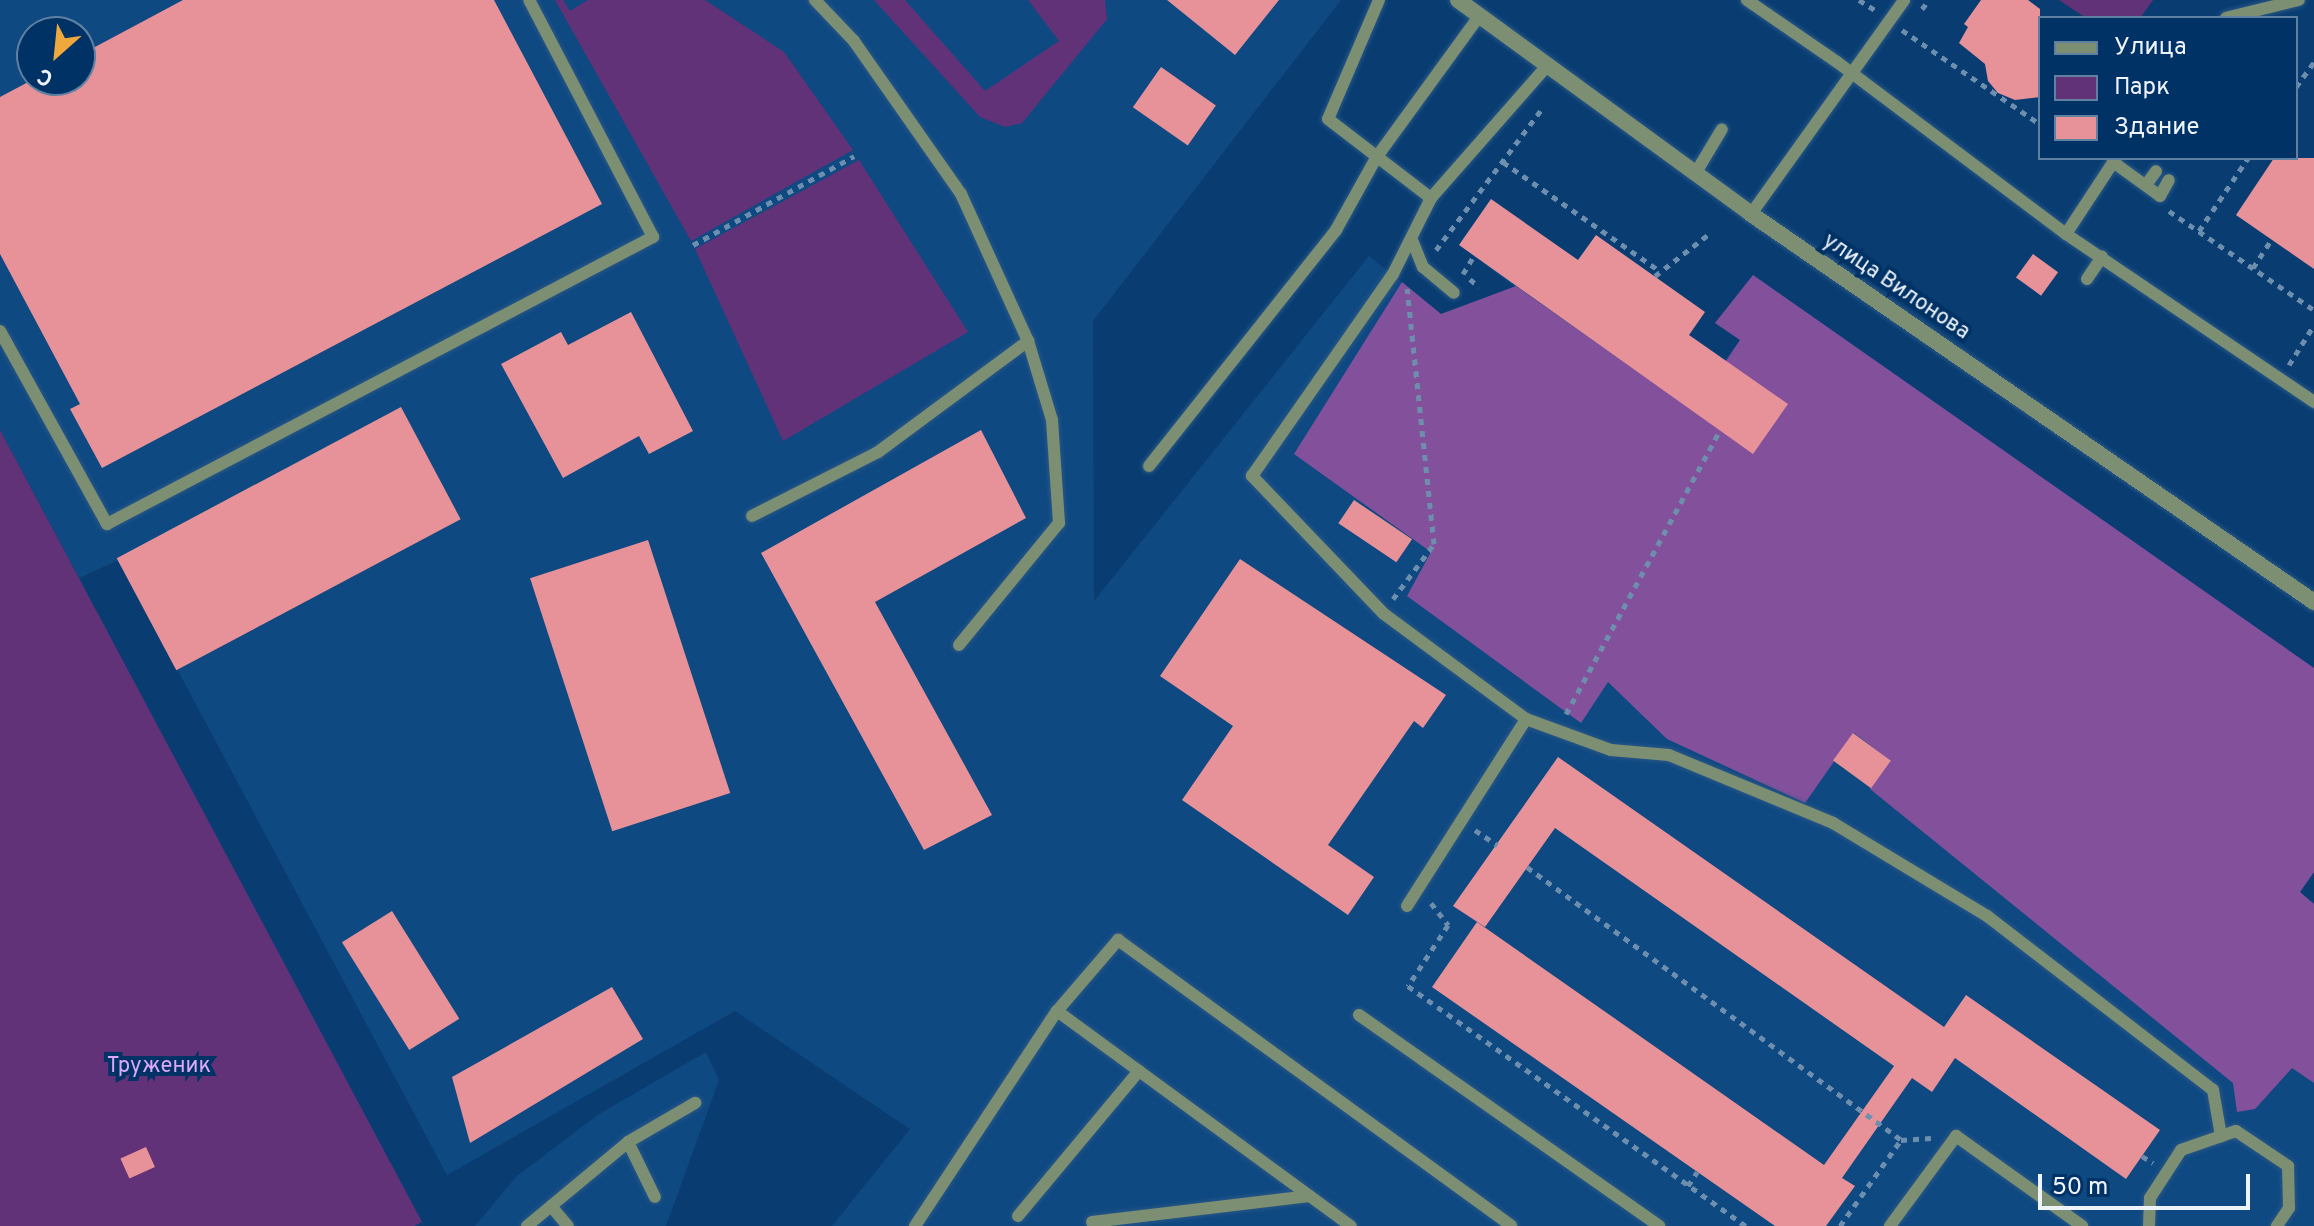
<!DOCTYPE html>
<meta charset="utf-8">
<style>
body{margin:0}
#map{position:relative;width:2314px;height:1226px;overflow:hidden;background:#093d72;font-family:Overpass,sans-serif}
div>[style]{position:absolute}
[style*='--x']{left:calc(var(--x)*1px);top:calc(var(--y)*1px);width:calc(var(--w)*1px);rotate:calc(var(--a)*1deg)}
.built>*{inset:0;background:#0f4982}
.green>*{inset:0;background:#623278}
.forest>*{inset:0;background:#83519c}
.building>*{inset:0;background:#e79199;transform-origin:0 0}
.path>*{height:5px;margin-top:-2.5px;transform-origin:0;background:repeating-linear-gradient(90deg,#6e8eae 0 6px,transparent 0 12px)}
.roads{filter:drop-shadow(0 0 2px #295785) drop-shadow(0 0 2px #295785)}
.service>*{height:12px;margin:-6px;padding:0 6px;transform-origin:6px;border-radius:6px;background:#7d8f72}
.tertiary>*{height:16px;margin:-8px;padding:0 8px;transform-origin:8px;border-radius:8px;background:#7d8f72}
span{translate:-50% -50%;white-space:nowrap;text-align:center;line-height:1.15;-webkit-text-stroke:8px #003266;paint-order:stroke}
.street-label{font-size:22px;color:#eff4fb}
.park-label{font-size:22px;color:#dea9fa}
.legend{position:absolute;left:2038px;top:16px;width:260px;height:144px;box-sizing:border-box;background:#003266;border:2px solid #6080a2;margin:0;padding:10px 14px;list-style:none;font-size:24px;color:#eff4fb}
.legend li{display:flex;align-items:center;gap:16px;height:40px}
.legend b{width:40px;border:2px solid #6080a2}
.north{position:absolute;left:16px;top:16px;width:80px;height:80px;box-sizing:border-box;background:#003266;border:2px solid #6080a2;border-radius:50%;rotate:207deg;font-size:22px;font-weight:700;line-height:32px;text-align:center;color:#eff4fb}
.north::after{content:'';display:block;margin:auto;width:28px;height:36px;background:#eea83c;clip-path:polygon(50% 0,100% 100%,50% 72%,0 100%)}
.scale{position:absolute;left:2038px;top:1174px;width:212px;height:36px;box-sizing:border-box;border:4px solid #eff4fb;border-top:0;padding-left:10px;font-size:24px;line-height:28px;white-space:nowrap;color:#eff4fb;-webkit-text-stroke:6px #003266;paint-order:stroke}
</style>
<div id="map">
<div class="built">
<div style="clip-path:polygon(evenodd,0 0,1341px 0,1093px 321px,1094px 601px,1369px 256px,1441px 314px,1515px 287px,1459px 245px,1491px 199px,1578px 260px,1596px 235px,1705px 312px,1689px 335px,1725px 360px,1740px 340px,1715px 323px,1753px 275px,2314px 668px,2314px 872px,2300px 892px,2314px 903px,2314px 1226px,832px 1226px,910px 1129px,735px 1011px,447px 1175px,119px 560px,79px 578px,0 430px,0 0,32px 32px,80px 32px,80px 80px,32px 80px,32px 32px)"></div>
<div style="clip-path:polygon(706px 1052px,719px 1080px,666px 1226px,475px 1226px,517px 1176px,599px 1114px)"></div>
</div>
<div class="green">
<div style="clip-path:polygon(555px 0,563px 0,570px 11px,588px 0,705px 0,784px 52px,853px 150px,691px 241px)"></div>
<div style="clip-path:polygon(874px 0,905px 0,985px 91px,1059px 41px,1028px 0,1105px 0,1107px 19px,1022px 123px,1005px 127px,980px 117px)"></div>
<div style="clip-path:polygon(2059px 0,2153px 0,2140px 18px,2086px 18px)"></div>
<div style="clip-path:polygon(859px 160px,968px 332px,783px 441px,695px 249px)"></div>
<div style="clip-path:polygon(0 430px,422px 1222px,414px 1226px,0 1226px)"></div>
</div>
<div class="forest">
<div style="clip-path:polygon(1753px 275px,2314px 668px,2314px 872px,2300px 892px,2314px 904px,2314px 1083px,2292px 1068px,2255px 1109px,2237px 1112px,2233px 1083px,1870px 789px,1891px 761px,1854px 733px,1805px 803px,1667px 739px,1608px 682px,1581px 723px,1407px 596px,1431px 552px,1294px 454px,1402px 282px,1441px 314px,1516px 286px,1753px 453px,1726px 361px,1740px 340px,1715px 323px)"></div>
</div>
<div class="building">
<div style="clip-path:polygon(183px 0,494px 0,602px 204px,102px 468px,70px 409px,80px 404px,0 254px,0 97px,32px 80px,80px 80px,80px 55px)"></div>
<div style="clip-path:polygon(1167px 0,1279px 0,1235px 55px)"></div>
<div style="clip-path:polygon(1981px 0,2028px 0,2040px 9px,2040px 97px,2015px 100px,1998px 93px,1988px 81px,1985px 64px,1959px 43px,1968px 27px,1964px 24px)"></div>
<div style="left:1161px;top:67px;width:67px;height:49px;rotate:35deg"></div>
<div style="clip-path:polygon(2274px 158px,2314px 158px,2314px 269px,2236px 215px)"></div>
<div style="clip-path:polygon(1491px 199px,1578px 260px,1596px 235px,1705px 312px,1689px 335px,1788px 404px,1753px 454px,1459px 245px)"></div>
<div style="left:2033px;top:254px;width:31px;height:29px;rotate:36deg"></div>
<div style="clip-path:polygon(631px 312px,693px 431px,649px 454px,639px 436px,563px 478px,501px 364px,561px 332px,568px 345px)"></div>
<div style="left:401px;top:407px;width:127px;height:322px;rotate:62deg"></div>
<div style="clip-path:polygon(981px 430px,1026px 518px,875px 602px,992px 815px,924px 850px,761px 553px)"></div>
<div style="left:1354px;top:500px;width:70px;height:28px;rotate:34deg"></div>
<div style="left:648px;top:540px;width:266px;height:124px;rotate:72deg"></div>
<div style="clip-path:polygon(1240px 559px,1446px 695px,1423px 728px,1414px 721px,1328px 845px,1374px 877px,1348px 915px,1182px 800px,1233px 726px,1160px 676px)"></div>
<div style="left:1853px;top:733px;width:47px;height:34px;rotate:36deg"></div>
<div style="clip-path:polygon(1558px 757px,1944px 1027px,1966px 995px,2160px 1130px,2126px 1179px,1955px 1058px,1932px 1092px,1912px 1078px,1842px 1178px,1855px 1186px,1826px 1226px,1775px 1226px,1432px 987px,1477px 922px,1824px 1165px,1894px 1066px,1555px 828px,1485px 927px,1453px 906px)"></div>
<div style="left:392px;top:911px;width:127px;height:59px;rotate:58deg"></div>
<div style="clip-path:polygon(612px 987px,643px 1039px,470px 1143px,452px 1077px)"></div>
<div style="left:146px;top:1147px;width:22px;height:28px;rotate:66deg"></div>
</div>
<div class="path">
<div style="--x:1859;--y:0;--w:19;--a:32"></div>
<div style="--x:1922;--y:9;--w:11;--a:-52"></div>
<div style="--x:1902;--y:30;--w:167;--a:34.3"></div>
<div style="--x:2296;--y:87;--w:31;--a:-54"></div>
<div style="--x:1503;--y:162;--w:191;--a:34.8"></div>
<div style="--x:2169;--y:211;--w:176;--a:34.3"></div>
<div style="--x:2199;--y:231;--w:88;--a:-56.1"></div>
<div style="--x:693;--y:245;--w:184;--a:-28.9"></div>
<div style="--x:1436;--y:250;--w:175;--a:-53.1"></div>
<div style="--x:2253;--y:268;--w:35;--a:-57"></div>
<div style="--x:1463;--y:274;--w:21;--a:-59"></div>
<div style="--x:1655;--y:276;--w:68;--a:-37.9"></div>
<div style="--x:1470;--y:279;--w:12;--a:42"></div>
<div style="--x:2289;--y:365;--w:47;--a:-58"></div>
<div style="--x:1393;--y:599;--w:69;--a:-53.3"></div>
<div style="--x:1434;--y:544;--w:257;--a:-96"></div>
<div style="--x:1566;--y:714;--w:323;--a:-61.5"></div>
<div style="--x:1475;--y:830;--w:27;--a:34"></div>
<div style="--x:1527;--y:867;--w:463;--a:36.1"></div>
<div style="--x:1431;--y:903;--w:28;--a:52"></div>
<div style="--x:1448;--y:925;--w:73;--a:123.3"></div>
<div style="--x:1408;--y:986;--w:415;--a:35.4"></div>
<div style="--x:2142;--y:1156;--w:13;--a:32"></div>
<div style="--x:1688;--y:1186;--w:17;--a:-57"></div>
<div style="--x:1840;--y:1226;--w:105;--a:-54.7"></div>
<div style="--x:1901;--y:1140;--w:30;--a:-4"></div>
</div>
<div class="roads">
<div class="service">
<div style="--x:1379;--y:0;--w:129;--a:113.2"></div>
<div style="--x:1328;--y:119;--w:130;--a:37.5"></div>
<div style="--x:1431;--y:198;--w:176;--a:-48.7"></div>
<div style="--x:1747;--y:0;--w:109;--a:34.6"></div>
<div style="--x:1837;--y:62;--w:286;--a:36.9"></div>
<div style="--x:2066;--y:234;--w:300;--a:34.1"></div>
<div style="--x:2226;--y:18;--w:75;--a:-13.9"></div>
<div style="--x:2113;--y:162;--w:58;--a:35.9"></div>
<div style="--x:2160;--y:196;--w:18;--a:-61"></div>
<div style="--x:1695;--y:174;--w:52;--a:-59"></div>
<div style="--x:2146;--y:185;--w:17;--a:-54"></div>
<div style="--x:1751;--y:214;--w:263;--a:-54.4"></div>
<div style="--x:2066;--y:234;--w:91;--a:-56.7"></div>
<div style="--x:1412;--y:240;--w:29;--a:68"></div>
<div style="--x:1423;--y:267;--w:40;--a:40"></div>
<div style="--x:2087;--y:279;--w:27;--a:-56"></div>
<div style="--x:0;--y:331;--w:221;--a:61"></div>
<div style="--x:107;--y:524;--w:617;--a:-27.73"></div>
<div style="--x:653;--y:237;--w:267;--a:-117.6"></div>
<div style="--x:1149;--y:466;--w:301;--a:-51.6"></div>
<div style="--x:1336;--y:230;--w:82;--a:-60.9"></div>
<div style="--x:1376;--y:158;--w:175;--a:-54"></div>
<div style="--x:752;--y:516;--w:141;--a:-26.9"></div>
<div style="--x:878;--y:452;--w:187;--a:-36.5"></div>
<div style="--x:1028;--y:341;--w:162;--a:-114.5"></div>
<div style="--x:961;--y:194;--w:187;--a:-125"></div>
<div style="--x:854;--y:41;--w:57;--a:-133.6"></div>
<div style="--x:959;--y:645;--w:158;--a:-50.7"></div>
<div style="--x:1059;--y:523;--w:103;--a:-93.9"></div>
<div style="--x:1052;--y:420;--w:83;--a:-106.9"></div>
<div style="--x:1526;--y:719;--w:90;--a:20"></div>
<div style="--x:1611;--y:750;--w:58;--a:4.9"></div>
<div style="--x:1669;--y:755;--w:178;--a:22.5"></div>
<div style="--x:1833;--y:823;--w:180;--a:31.1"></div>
<div style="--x:1987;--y:916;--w:285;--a:37.6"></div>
<div style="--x:2213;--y:1090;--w:47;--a:80.1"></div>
<div style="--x:1407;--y:906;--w:222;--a:-57.5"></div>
<div style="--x:1526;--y:719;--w:178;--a:-143.5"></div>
<div style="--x:1383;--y:613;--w:190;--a:-133.7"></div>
<div style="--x:1252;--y:476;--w:246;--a:-55.1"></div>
<div style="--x:1393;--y:274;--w:85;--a:-63.4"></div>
<div style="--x:1057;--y:1011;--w:364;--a:36.2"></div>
<div style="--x:1359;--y:1015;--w:367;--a:35.1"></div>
<div style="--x:628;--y:1142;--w:61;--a:63.9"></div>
<div style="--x:551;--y:1206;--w:26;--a:50"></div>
<div style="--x:1018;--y:1216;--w:189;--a:-50.2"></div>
<div style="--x:1092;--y:1222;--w:219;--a:-6.8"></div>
<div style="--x:527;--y:1226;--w:131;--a:-39.7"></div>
<div style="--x:628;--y:1142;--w:78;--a:-30.2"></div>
<div style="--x:915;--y:1226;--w:258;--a:-56.6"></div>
<div style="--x:1057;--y:1011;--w:94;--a:-49.3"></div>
<div style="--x:1118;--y:940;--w:486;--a:36"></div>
<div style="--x:1890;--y:1226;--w:112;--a:-53.7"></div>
<div style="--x:1956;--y:1136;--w:155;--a:35.5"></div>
<div style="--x:2149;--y:1226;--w:28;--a:-88"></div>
<div style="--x:2150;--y:1198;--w:57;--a:-57.1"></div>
<div style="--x:2181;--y:1150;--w:58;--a:-19.1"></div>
<div style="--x:2236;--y:1131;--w:63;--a:33.9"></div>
<div style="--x:2288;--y:1166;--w:42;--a:88.6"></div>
<div style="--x:2289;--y:1208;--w:22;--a:124"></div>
</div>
<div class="tertiary">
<div style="--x:1458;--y:0;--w:363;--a:36.1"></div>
<div style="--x:1751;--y:214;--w:684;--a:34.57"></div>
</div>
</div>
<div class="street-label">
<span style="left:1896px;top:287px;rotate:34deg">улица Вилонова</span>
</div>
<div class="park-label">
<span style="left:159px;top:1067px">Труженик</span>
</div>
<ul class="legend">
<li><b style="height:10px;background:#7d8f72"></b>Улица</li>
<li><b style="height:22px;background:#623278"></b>Парк</li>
<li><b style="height:22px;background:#e79199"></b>Здание</li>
</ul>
<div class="north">С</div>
<div class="scale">50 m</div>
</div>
